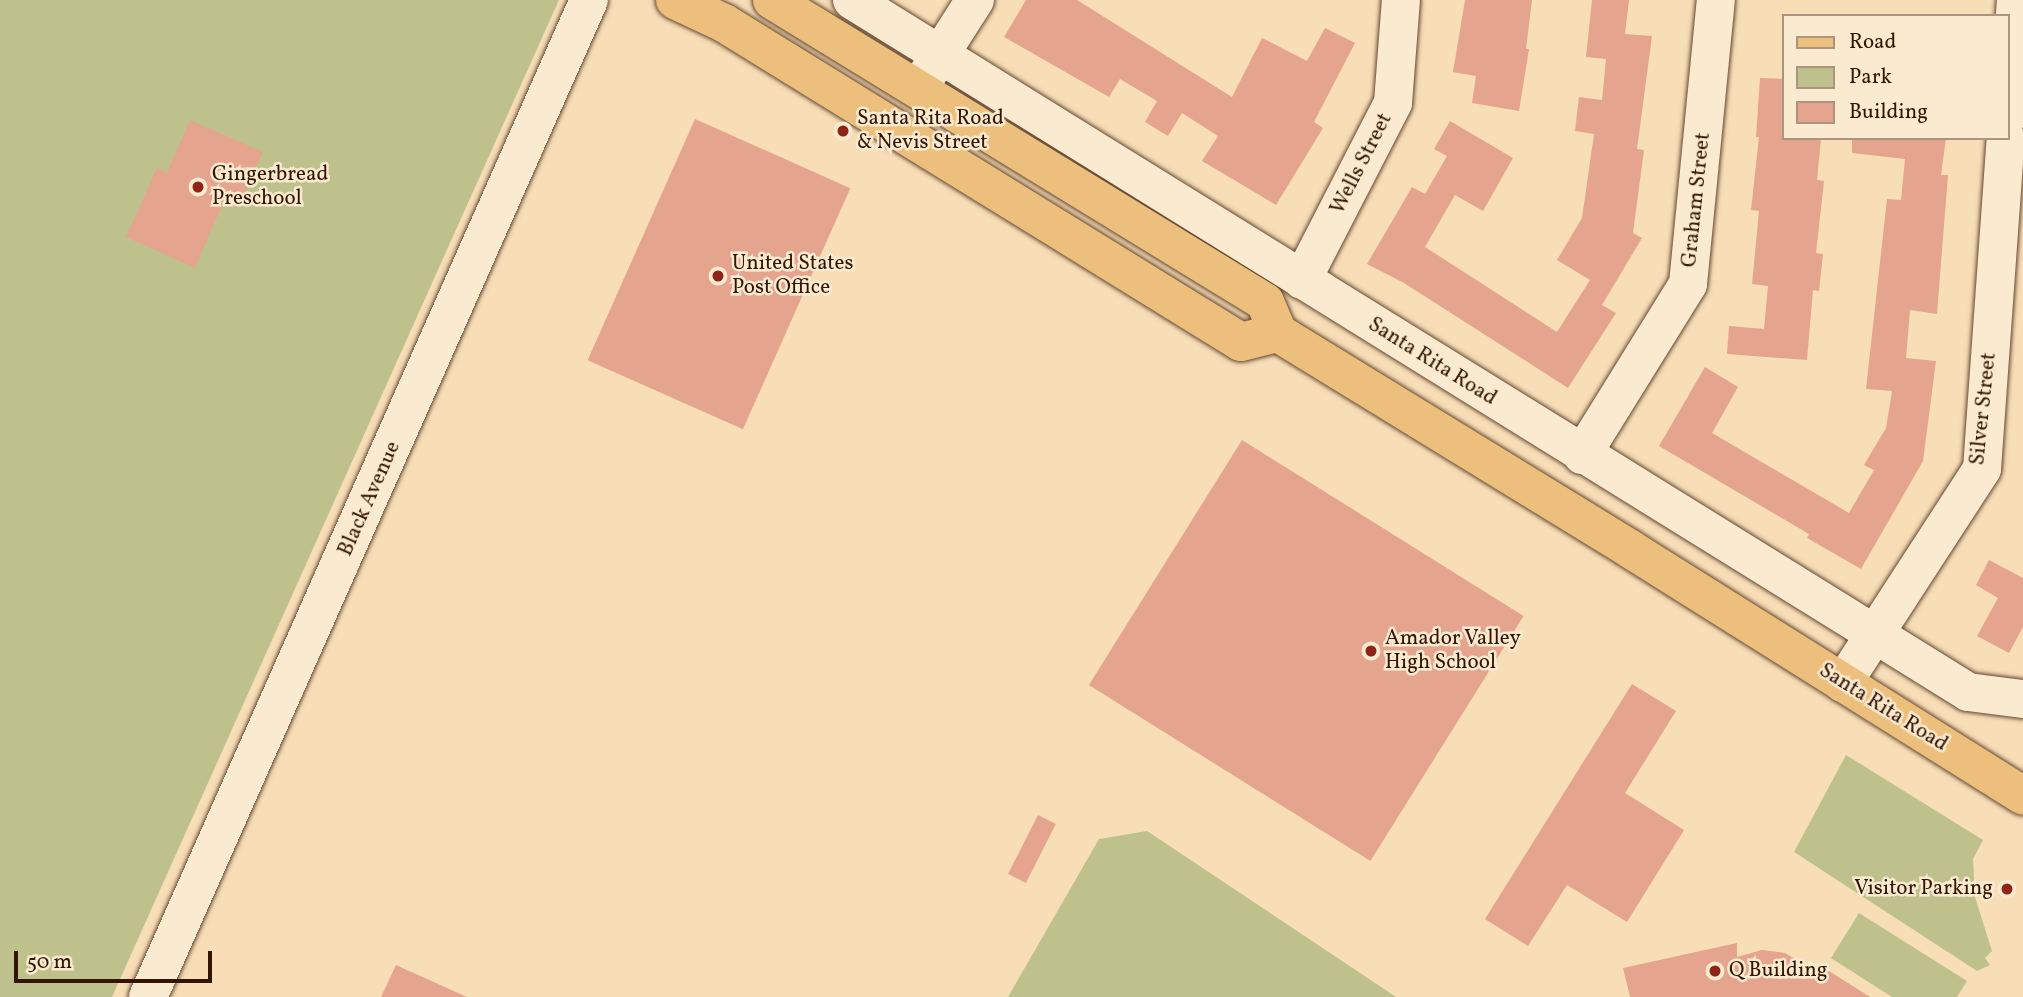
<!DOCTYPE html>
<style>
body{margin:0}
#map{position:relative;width:2023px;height:997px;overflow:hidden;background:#f7deb7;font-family:Vollkorn,serif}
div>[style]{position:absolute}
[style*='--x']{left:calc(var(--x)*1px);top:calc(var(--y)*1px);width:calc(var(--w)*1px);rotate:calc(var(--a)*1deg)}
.green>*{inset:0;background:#bfc18d}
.building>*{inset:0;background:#e5a48e;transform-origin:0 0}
.roads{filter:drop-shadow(0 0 2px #654731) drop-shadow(0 0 2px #654731)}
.minor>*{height:38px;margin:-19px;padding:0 19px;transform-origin:19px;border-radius:19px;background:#faead0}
.major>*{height:38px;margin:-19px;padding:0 19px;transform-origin:19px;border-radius:19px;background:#ecbf7c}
.dots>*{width:19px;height:19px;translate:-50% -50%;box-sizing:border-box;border:4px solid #faead0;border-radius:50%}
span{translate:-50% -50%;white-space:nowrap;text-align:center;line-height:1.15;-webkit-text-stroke:5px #faead0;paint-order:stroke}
.poi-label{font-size:21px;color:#341504}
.left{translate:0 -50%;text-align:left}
.right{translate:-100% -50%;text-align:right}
.street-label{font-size:21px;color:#341504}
.legend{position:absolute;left:1782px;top:14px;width:228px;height:126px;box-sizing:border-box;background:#faead0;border:2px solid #ab957e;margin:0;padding:9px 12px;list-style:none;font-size:21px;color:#341504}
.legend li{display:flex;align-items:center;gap:14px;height:35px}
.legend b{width:35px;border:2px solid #ab957e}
.scale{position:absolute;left:14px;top:951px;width:198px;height:32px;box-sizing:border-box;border:4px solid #341504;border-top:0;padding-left:9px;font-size:21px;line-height:24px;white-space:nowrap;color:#341504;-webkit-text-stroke:5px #faead0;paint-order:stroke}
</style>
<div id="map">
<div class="green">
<div style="clip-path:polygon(0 0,559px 0,112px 997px,0 997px)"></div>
<div style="clip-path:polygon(1846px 755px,1983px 840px,1973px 859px,1975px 897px,1992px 951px,1985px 958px,1990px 965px,1977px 971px,1794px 852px)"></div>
<div style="clip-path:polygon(1147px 831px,1396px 997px,1008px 997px,1099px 839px)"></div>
<div style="clip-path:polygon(1859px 913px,1967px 981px,1957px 997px,1892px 997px,1831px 958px)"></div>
</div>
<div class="building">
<div style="clip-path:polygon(1026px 0,1077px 0,1232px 97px,1262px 38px,1307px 61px,1325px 28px,1355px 43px,1314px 122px,1323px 128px,1276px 205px,1202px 161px,1218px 136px,1182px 113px,1168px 136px,1145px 122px,1157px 101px,1120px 79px,1109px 97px,1004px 37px)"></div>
<div style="clip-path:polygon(1465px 0,1532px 0,1526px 49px,1529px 49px,1519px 111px,1472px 103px,1476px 76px,1453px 72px)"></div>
<div style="clip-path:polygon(1592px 0,1629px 0,1625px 34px,1652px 36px,1637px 149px,1644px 150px,1633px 233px,1642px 238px,1602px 305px,1616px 313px,1568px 388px,1404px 283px,1367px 264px,1412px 187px,1425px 194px,1447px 156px,1434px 149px,1450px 121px,1513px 158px,1483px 211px,1455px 195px,1425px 247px,1557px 332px,1590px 280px,1557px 260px,1582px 218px,1594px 134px,1575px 131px,1579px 97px,1602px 100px,1606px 59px,1586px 57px)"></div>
<div style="clip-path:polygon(1760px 78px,1783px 79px,1783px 138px,1821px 138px,1817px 180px,1824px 181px,1816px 253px,1823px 254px,1819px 291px,1813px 290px,1807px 360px,1727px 354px,1729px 326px,1764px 329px,1768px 286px,1752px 284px,1759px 211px,1751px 210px,1759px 137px,1756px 137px)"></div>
<div style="left:695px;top:119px;width:170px;height:264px;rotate:24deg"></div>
<div style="clip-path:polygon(190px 120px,263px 152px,238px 208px,224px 201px,195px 268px,126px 237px,157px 168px,167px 173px)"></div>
<div style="clip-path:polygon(1852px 138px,1946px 138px,1941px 175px,1948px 175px,1937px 314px,1910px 310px,1906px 358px,1936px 361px,1923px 461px,1861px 569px,1807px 538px,1809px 534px,1659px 446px,1705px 367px,1738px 387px,1712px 433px,1849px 513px,1874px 470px,1864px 465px,1886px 428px,1892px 391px,1866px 389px,1887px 199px,1901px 200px,1905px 159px,1852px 153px)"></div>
<div style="left:1242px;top:440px;width:332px;height:289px;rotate:32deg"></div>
<div style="clip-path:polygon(1989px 560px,2023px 578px,2023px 627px,2009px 653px,1977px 636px,1998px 598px,1976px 585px)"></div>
<div style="clip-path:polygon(1632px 684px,1676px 711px,1625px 793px,1684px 830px,1627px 922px,1567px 885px,1528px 946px,1485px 919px)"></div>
<div style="left:1038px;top:815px;width:20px;height:66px;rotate:27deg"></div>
<div style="clip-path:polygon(1737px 943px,1737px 957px,1762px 950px,1785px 953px,1813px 970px,1818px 964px,1870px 997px,1630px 997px,1623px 968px)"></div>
<div style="clip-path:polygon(396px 965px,467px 997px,381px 997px)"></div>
</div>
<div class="roads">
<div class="minor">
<div style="--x:852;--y:0;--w:1313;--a:31.8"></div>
<div style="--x:1968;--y:692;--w:55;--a:7.3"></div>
<div style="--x:927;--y:75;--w:89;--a:-57.4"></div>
<div style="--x:2007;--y:117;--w:117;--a:-85.6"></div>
<div style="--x:1302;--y:280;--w:199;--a:-62.8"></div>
<div style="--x:1393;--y:103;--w:103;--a:-85.6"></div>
<div style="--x:1582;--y:455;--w:201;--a:-58.2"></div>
<div style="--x:1688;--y:284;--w:285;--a:-84.4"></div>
<div style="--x:1843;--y:683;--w:255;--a:-57"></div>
<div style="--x:1982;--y:469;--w:332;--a:-85.9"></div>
<div style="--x:148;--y:997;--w:1090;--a:-66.14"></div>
</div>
<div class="major">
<div style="--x:675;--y:0;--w:54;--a:25.1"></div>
<div style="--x:724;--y:23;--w:607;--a:31.68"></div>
<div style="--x:1241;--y:342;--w:38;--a:-14"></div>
<div style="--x:772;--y:0;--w:578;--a:31.49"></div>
<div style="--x:1265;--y:302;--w:34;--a:67"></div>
<div style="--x:1278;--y:333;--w:413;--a:31.5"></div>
<div style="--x:1630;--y:549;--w:464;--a:32.1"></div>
</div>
</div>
<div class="dots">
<div style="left:843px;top:131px;background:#8f2418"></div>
<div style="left:198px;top:187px;background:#8f2418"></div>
<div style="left:718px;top:276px;background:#8f2418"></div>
<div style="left:1371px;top:651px;background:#8f2418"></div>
<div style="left:2007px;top:889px;background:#8f2418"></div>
<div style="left:1715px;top:971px;background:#8f2418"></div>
</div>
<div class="poi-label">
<span class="left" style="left:857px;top:131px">Santa Rita Road<br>&amp; Nevis Street</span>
<span class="left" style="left:212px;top:187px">Gingerbread<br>Preschool</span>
<span class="left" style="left:732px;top:276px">United States<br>Post Office</span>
<span class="left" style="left:1385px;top:651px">Amador Valley<br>High School</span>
<span class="right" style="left:1993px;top:889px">Visitor Parking</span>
<span class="left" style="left:1729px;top:971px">Q Building</span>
</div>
<div class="street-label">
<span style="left:1362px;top:164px;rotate:-63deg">Wells Street</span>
<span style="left:1697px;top:200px;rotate:-84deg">Graham Street</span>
<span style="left:1432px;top:362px;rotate:32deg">Santa Rita Road</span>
<span style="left:1984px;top:409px;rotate:-84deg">Silver Street</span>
<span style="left:370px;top:499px;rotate:-66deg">Black Avenue</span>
<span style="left:1883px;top:708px;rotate:32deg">Santa Rita Road</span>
</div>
<ul class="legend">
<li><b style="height:9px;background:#ecbf7c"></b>Road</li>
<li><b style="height:19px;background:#bfc18d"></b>Park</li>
<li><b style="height:19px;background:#e5a48e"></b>Building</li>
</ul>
<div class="scale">50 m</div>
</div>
